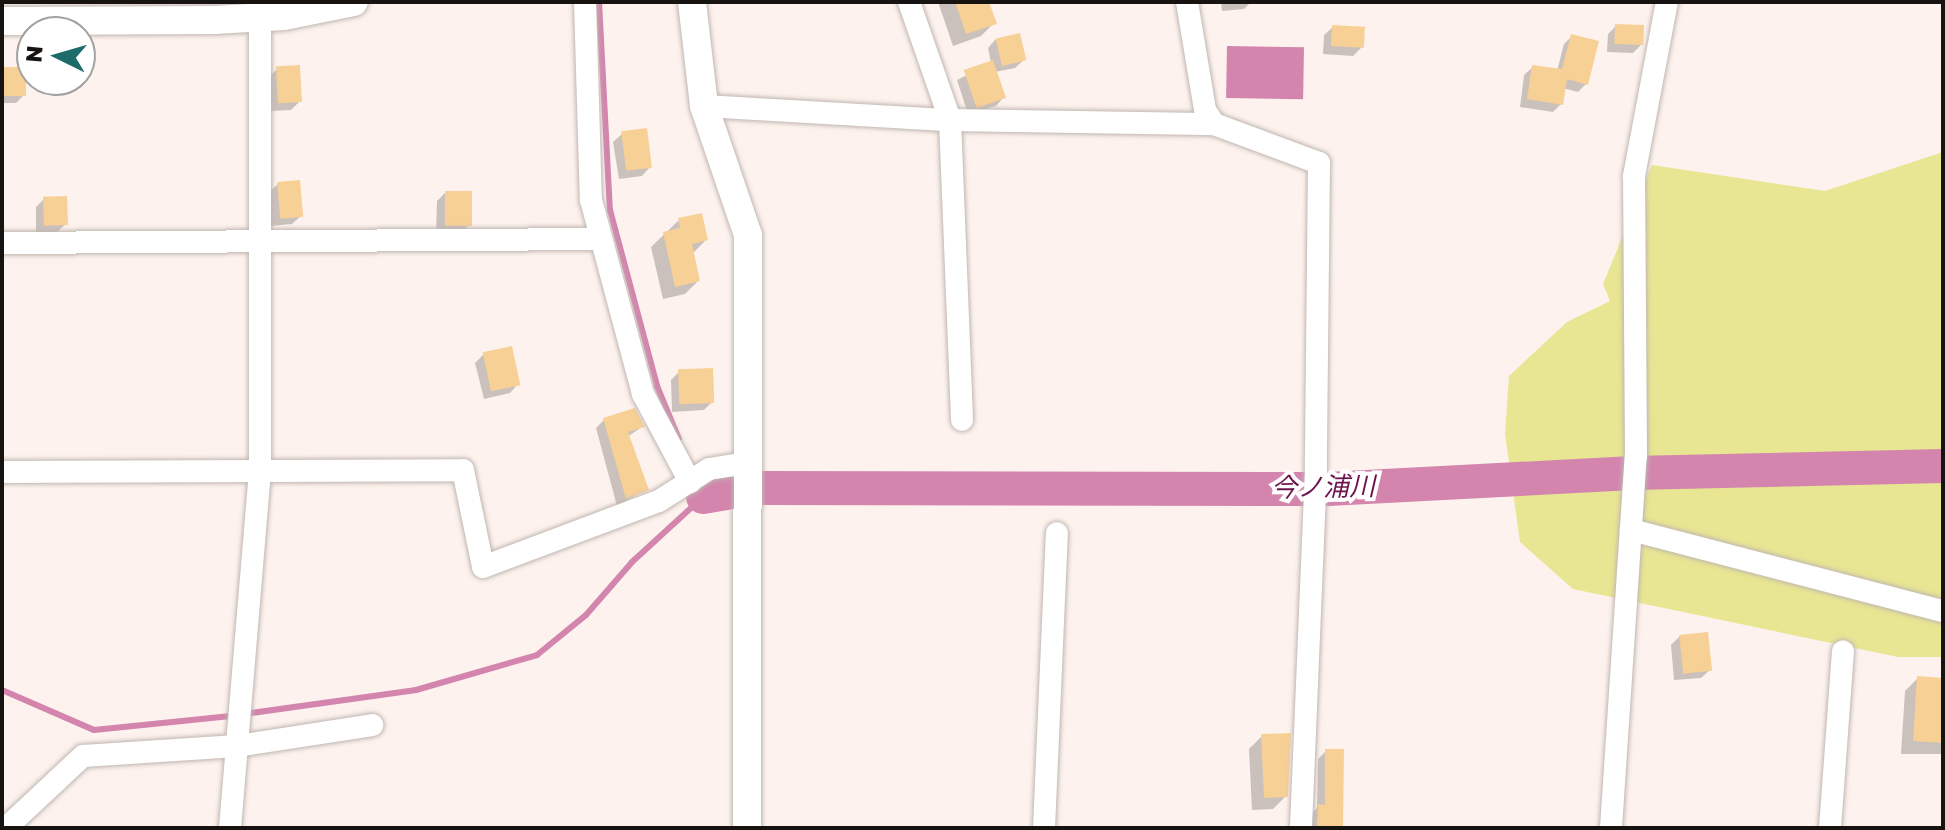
<!DOCTYPE html>
<meta charset="utf-8">
<style>
body{margin:0}
#map{position:relative;width:1945px;height:830px;overflow:hidden;background:#fdf2ed;font-family:"Golos Text","Noto Sans JP",sans-serif}
div>[style]{position:absolute}
[style*='--x']{left:calc(var(--x)*1px);top:calc(var(--y)*1px);width:calc(var(--w)*1px);rotate:calc(var(--a)*1deg)}
.green>*{inset:0;background:#e8e693}
.water>*{inset:0;background:#d385ae;transform-origin:0 0}
.shadow>*{inset:0;background:#0003}
.stream>*{height:6px;margin:-3px;padding:0 3px;transform-origin:3px;border-radius:3px;background:#d385ae}
.river>*{height:34px;margin:-17px;padding:0 17px;transform-origin:17px;border-radius:17px;background:#d385ae}
.building>*{inset:0;background:#f7d096;transform-origin:0 0}
.roads{filter:drop-shadow(0 0 2px #c0b6b1) drop-shadow(0 0 2px #c0b6b1)}
.minor>*{height:22px;margin:-11px;padding:0 11px;transform-origin:11px;border-radius:11px;background:#fff}
.tertiary>*{height:28px;margin:-14px;padding:0 14px;transform-origin:14px;border-radius:14px;background:#fff}
span{translate:-50% -50%;white-space:nowrap;text-align:center;line-height:1.15;-webkit-text-stroke:8px #fff;paint-order:stroke}
.water-label{font-size:26px;color:#6e124c;font-style:italic}
.frame{position:absolute;inset:0;border:4px solid #171311;pointer-events:none}
.north{position:absolute;left:16px;top:16px;width:80px;height:80px;box-sizing:border-box;background:#fff;border:2px solid #a2a1a0;border-radius:50%;rotate:275deg;font-size:22px;font-weight:700;line-height:32px;text-align:center;color:#171311}
.north::after{content:'';display:block;margin:auto;width:28px;height:36px;background:#1e6b6b;clip-path:polygon(50% 0,100% 100%,50% 72%,0 100%)}
</style>
<div id="map">
<div class="green">
<div style="clip-path:polygon(1943px 152px,1943px 657px,1898px 657px,1573px 589px,1520px 542px,1505px 434px,1509px 376px,1567px 322px,1610px 301px,1603px 284px,1652px 165px,1825px 191px)"></div>
</div>
<div class="water">
<div style="left:1227px;top:46px;width:77px;height:52px;rotate:1deg"></div>
</div>
<div class="shadow">
<div style="clip-path:polygon(938px 2px,987px 2px,994px 23px,981px 36px,953px 46px)"></div>
<div style="clip-path:polygon(1221px 2px,1251px 2px,1244px 9px,1222px 11px)"></div>
<div style="clip-path:polygon(1616px 26px,1641px 45px,1633px 53px,1607px 52px,1608px 34px)"></div>
<div style="clip-path:polygon(1333px 27px,1362px 47px,1353px 56px,1323px 54px,1324px 35px)"></div>
<div style="clip-path:polygon(1572px 36px,1586px 84px,1578px 92px,1563px 88px,1561px 104px,1553px 112px,1520px 107px,1524px 75px,1533px 67px,1557px 71px,1564px 44px)"></div>
<div style="clip-path:polygon(996px 39px,1024px 60px,1015px 68px,995px 72px,1004px 97px,996px 106px,968px 114px,957px 80px,991px 63px,988px 48px)"></div>
<div style="clip-path:polygon(2px 67px,24px 69px,25px 94px,16px 103px,2px 103px)"></div>
<div style="clip-path:polygon(277px 69px,300px 101px,291px 110px,270px 111px,269px 77px)"></div>
<div style="clip-path:polygon(622px 134px,650px 167px,642px 176px,619px 179px,613px 142px)"></div>
<div style="clip-path:polygon(278px 184px,301px 216px,292px 224px,271px 226px,269px 192px)"></div>
<div style="clip-path:polygon(445px 193px,469px 225px,461px 234px,436px 234px,437px 201px)"></div>
<div style="clip-path:polygon(44px 199px,66px 224px,57px 232px,36px 233px,36px 207px)"></div>
<div style="clip-path:polygon(679px 220px,706px 240px,693px 253px,698px 281px,685px 294px,663px 299px,651px 247px)"></div>
<div style="clip-path:polygon(484px 354px,518px 384px,510px 393px,484px 399px,475px 363px)"></div>
<div style="clip-path:polygon(679px 372px,712px 402px,704px 410px,672px 412px,671px 380px)"></div>
<div style="clip-path:polygon(604px 420px,642px 427px,627px 437px,646px 489px,617px 506px,596px 428px)"></div>
<div style="clip-path:polygon(1680px 636px,1710px 670px,1701px 678px,1674px 680px,1671px 645px)"></div>
<div style="clip-path:polygon(1918px 678px,1943px 680px,1943px 754px,1901px 754px,1905px 691px)"></div>
<div style="clip-path:polygon(1262px 736px,1286px 796px,1273px 809px,1252px 810px,1249px 749px)"></div>
<div style="clip-path:polygon(1326px 751px,1341px 828px,1310px 828px,1310px 815px,1317px 808px,1318px 759px)"></div>
<div style="clip-path:polygon(1263px 826px,1263px 828px,1234px 828px,1235px 827px)"></div>
</div>
<div class="stream">
<div style="--x:599;--y:2;--w:208;--a:87"></div>
<div style="--x:610;--y:210;--w:182;--a:75"></div>
<div style="--x:657;--y:386;--w:57;--a:67.5"></div>
<div style="--x:2;--y:690;--w:100;--a:23.5"></div>
<div style="--x:94;--y:730;--w:140;--a:-5.8"></div>
<div style="--x:244;--y:714;--w:174;--a:-7.9"></div>
<div style="--x:416;--y:690;--w:126;--a:-16.1"></div>
<div style="--x:537;--y:655;--w:63;--a:-39.2"></div>
<div style="--x:586;--y:615;--w:70;--a:-49"></div>
<div style="--x:632;--y:562;--w:96;--a:-42.5"></div>
<div style="--x:703;--y:497;--w:15;--a:-113"></div>
</div>
<div class="river">
<div style="--x:703;--y:497;--w:55;--a:-9.5"></div>
<div style="--x:757;--y:488;--w:571;--a:0.1"></div>
<div style="--x:1328;--y:489;--w:305;--a:-3"></div>
<div style="--x:1633;--y:473;--w:310;--a:-1.3"></div>
</div>
<div class="building">
<div style="clip-path:polygon(955px 2px,989px 2px,997px 24px,966px 34px)"></div>
<div style="left:1615px;top:24px;width:29px;height:20px;rotate:2deg"></div>
<div style="left:1332px;top:25px;width:33px;height:21px;rotate:3deg"></div>
<div style="left:1020px;top:33px;width:28px;height:25px;rotate:77deg"></div>
<div style="clip-path:polygon(1571px 34px,1599px 41px,1588px 85px,1567px 79px,1563px 105px,1527px 99px,1532px 65px,1562px 69px)"></div>
<div style="left:993px;top:60px;width:40px;height:31px;rotate:71deg"></div>
<div style="left:300px;top:65px;width:37px;height:24px;rotate:87deg"></div>
<div style="left:2px;top:67px;width:24px;height:29px"></div>
<div style="left:647px;top:128px;width:40px;height:26px;rotate:83deg"></div>
<div style="left:300px;top:180px;width:37px;height:23px;rotate:85deg"></div>
<div style="left:445px;top:191px;width:27px;height:35px"></div>
<div style="left:67px;top:196px;width:29px;height:24px;rotate:88deg"></div>
<div style="clip-path:polygon(702px 213px,708px 240px,692px 244px,700px 281px,675px 287px,663px 232px,680px 228px,678px 218px)"></div>
<div style="left:512px;top:346px;width:40px;height:30px;rotate:78deg"></div>
<div style="left:713px;top:368px;width:35px;height:35px;rotate:88deg"></div>
<div style="clip-path:polygon(635px 408px,645px 427px,628px 432px,649px 490px,626px 499px,603px 418px)"></div>
<div style="left:1708px;top:632px;width:39px;height:29px;rotate:84deg"></div>
<div style="clip-path:polygon(1917px 676px,1943px 678px,1943px 743px,1913px 741px)"></div>
<div style="clip-path:polygon(1291px 733px,1288px 797px,1264px 798px,1261px 734px)"></div>
<div style="clip-path:polygon(1325px 749px,1344px 749px,1343px 828px,1317px 828px,1318px 804px,1325px 805px)"></div>
</div>
<div class="roads">
<div class="minor">
<div style="--x:585;--y:2;--w:198;--a:88.3"></div>
<div style="--x:591;--y:200;--w:201;--a:75"></div>
<div style="--x:643;--y:394;--w:100;--a:61.9"></div>
<div style="--x:909;--y:2;--w:125;--a:70.8"></div>
<div style="--x:950;--y:120;--w:300;--a:87.7"></div>
<div style="--x:1187;--y:2;--w:109;--a:80.5"></div>
<div style="--x:1205;--y:110;--w:17;--a:57"></div>
<div style="--x:1214;--y:124;--w:112;--a:20.4"></div>
<div style="--x:1319;--y:163;--w:306;--a:90.6"></div>
<div style="--x:1316;--y:469;--w:359;--a:92.4"></div>
<div style="--x:704;--y:106;--w:246;--a:3.3"></div>
<div style="--x:950;--y:120;--w:264;--a:0.9"></div>
<div style="--x:2;--y:243;--w:597;--a:-0.38"></div>
<div style="--x:2;--y:472;--w:461;--a:-0.2"></div>
<div style="--x:463;--y:470;--w:99;--a:78.3"></div>
<div style="--x:483;--y:567;--w:188;--a:-20.6"></div>
<div style="--x:659;--y:501;--w:59;--a:-32.6"></div>
<div style="--x:709;--y:469;--w:36;--a:-9"></div>
<div style="--x:1631;--y:530;--w:322;--a:14.6"></div>
<div style="--x:6;--y:828;--w:105;--a:-43.1"></div>
<div style="--x:83;--y:756;--w:154;--a:-3.7"></div>
<div style="--x:237;--y:746;--w:137;--a:-8.8"></div>
<div style="--x:230;--y:828;--w:358;--a:-85.2"></div>
<div style="--x:260;--y:471;--w:469;--a:-90"></div>
<div style="--x:1044;--y:828;--w:295;--a:-87.5"></div>
<div style="--x:1611;--y:828;--w:373;--a:-86.2"></div>
<div style="--x:1636;--y:456;--w:280;--a:-90.4"></div>
<div style="--x:1634;--y:176;--w:177;--a:-79.3"></div>
<div style="--x:1830;--y:828;--w:177;--a:-85.8"></div>
</div>
<div class="tertiary">
<div style="--x:692;--y:2;--w:105;--a:83.4"></div>
<div style="--x:704;--y:106;--w:136;--a:71.2"></div>
<div style="--x:748;--y:235;--w:593;--a:90.1"></div>
<div style="--x:2;--y:21;--w:212;--a:-0.3"></div>
<div style="--x:214;--y:20;--w:70;--a:-3.3"></div>
<div style="--x:284;--y:16;--w:71;--a:-11.3"></div>
</div>
</div>
<div class="water-label">
<span style="left:1323px;top:487px;rotate:-1deg">今ノ浦川</span>
</div>
<div class="frame"></div>
<div class="north">N</div>
</div>
